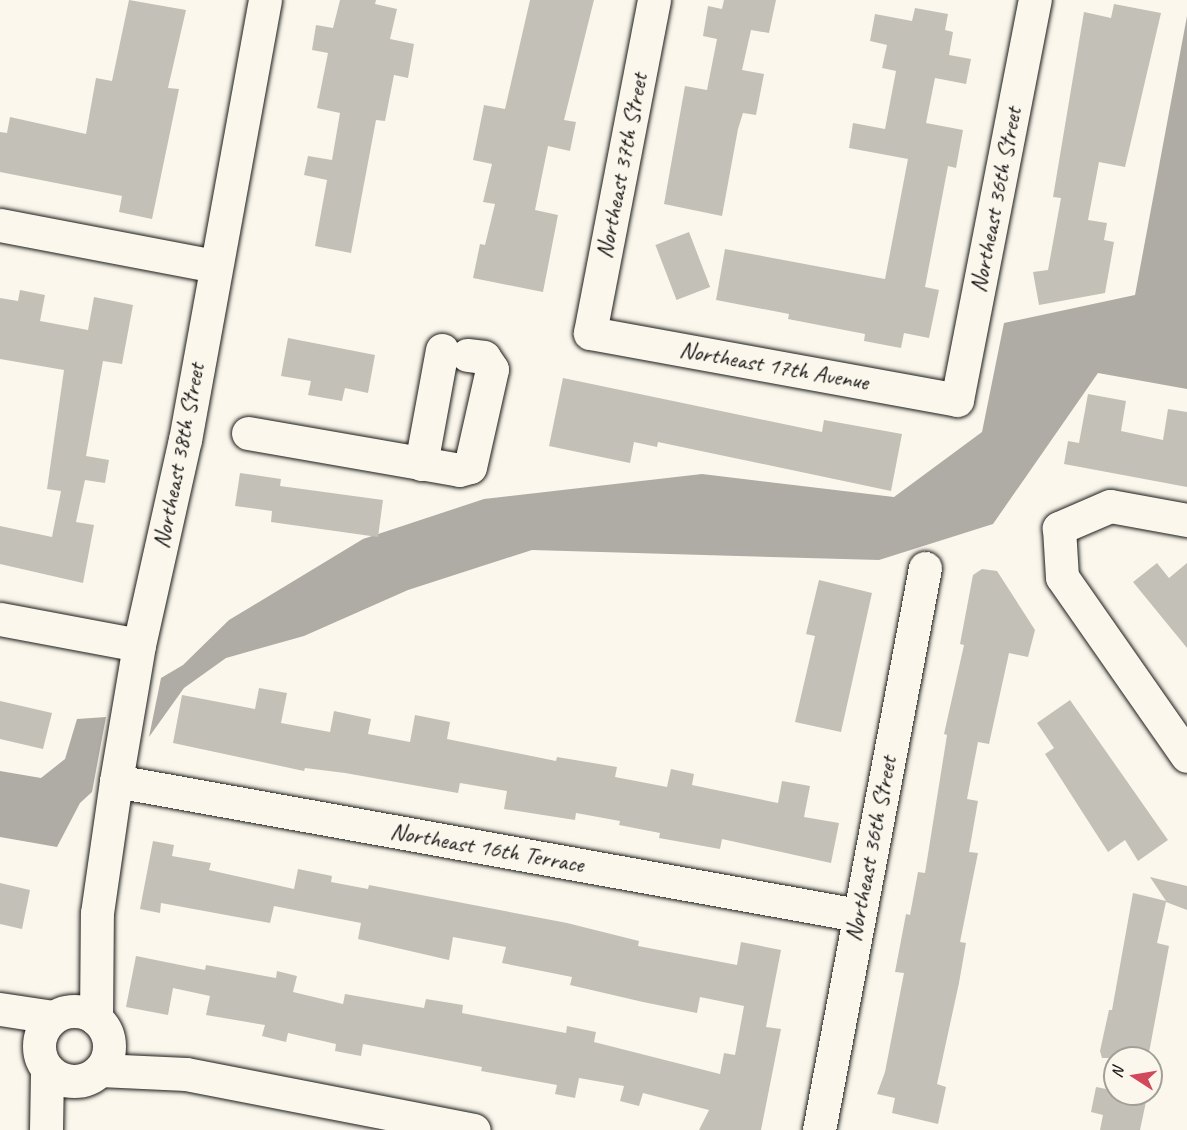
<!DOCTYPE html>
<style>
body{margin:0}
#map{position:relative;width:1187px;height:1130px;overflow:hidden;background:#fbf7ec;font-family:Caveat,sans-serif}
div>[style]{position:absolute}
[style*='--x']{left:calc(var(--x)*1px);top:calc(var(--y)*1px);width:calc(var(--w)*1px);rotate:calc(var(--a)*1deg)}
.water>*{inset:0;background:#afaca5}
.building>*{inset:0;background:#c3c0b8;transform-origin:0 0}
.roads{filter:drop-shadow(0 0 2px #1c1c1c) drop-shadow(0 0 2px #1c1c1c)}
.minor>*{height:33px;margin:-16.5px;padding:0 16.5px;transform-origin:16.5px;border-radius:16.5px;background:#fbf7ec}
.minor>.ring{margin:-16.5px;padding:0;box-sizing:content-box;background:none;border:33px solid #fbf7ec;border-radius:50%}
span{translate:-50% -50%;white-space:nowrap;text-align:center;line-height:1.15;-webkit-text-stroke:4.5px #fbf7ec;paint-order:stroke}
.street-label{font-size:24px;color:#1c1c1c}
.north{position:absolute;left:1103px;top:1046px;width:60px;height:60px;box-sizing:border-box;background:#fbf7ec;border:2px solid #a29f99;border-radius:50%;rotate:282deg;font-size:16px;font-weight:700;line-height:24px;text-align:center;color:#1c1c1c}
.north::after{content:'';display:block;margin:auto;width:21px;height:27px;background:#d1495b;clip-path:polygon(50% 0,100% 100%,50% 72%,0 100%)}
</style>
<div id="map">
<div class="water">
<div style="clip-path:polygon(1187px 16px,1187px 389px,1098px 373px,993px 524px,879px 560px,532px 550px,408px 590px,304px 636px,226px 658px,184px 688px,149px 737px,161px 678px,183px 665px,229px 620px,363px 539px,484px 499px,702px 474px,894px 497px,982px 432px,1004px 323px,1135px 295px)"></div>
<div style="clip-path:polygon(106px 717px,92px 792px,80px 803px,57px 847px,0 837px,0 771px,41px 778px,65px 759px,77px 719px)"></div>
</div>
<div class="building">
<div style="clip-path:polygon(129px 0,186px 10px,168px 88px,179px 89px,152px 219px,119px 212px,122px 196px,0 172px,0 132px,7px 133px,10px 117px,86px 134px,96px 78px,112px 81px)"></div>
<div style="clip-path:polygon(340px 0,376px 0,375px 4px,397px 9px,390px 39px,414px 44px,408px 78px,394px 75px,385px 121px,376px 120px,351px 253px,315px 246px,327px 180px,304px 175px,308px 156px,332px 160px,340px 113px,317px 108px,328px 53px,312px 50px,316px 25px,333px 28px)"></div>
<div style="clip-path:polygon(530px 0,594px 0,564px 120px,576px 122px,570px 151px,548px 146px,535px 210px,558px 215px,543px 292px,473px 278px,480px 244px,485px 245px,495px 204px,483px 202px,492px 164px,473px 160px,484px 105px,505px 109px)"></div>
<div style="clip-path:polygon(724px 0,776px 0,769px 33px,751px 30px,742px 70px,764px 74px,756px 115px,743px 113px,738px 129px,722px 216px,664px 204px,685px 86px,707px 90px,717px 39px,703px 36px,708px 6px,722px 9px)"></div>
<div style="clip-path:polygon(1114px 4px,1161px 13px,1125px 167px,1099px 162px,1088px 220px,1107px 223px,1104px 240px,1114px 242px,1105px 293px,1039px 305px,1033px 272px,1048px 270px,1061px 198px,1053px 197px,1084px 12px,1111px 18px)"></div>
<div style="clip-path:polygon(915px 8px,948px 14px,945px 30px,953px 32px,949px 55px,971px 59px,966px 84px,935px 78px,926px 123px,963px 130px,956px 168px,948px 166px,925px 287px,939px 290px,929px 338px,904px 333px,901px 348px,864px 341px,865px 334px,788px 319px,789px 314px,716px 300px,725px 249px,885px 279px,908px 159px,849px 148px,853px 123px,885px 129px,896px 71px,882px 68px,887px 45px,870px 41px,875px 14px,912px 21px)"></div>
<div style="left:689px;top:232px;width:59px;height:36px;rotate:69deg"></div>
<div style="clip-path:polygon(20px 290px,45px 295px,40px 321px,88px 330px,94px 297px,133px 305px,122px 364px,103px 361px,86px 456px,109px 460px,105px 483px,85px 480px,76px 522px,94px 525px,83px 583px,0 564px,0 526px,52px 537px,61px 491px,47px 489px,64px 370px,0 359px,0 298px,18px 301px)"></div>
<div style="clip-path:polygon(288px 338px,375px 355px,368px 393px,345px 388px,342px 401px,308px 395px,311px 381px,281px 376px)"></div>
<div style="clip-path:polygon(563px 378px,822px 432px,824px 420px,902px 434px,891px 491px,658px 442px,657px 447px,634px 442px,630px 463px,549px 446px)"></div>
<div style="clip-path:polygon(1088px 394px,1126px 401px,1121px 431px,1163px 440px,1168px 409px,1187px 412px,1187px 487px,1064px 464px,1068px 441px,1079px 443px)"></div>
<div style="clip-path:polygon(240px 473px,281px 479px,280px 486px,383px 500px,378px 537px,271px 522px,272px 511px,235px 506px)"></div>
<div style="clip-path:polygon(1157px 563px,1169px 578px,1187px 563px,1187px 648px,1133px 582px)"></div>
<div style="clip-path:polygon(982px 569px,997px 571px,1035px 630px,1028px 657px,1009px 653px,989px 744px,978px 742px,967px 799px,978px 801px,969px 852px,978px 853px,960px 942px,966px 943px,959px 983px,937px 1084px,946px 1087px,938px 1124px,892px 1113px,895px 1098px,877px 1094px,885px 1072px,904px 973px,895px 972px,906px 914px,910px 915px,918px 872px,925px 873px,947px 735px,944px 734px,964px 645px,960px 644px,973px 575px)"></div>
<div style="clip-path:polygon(819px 580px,872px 593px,841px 732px,795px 722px,815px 636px,806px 634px)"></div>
<div style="clip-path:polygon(259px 688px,287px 693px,281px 723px,330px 732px,334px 711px,371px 719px,368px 734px,410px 742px,415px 715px,450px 722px,447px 739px,556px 761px,557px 757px,617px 767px,615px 777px,667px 787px,671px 769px,694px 774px,692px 785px,778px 803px,782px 781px,810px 786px,804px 817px,839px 823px,831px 863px,722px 839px,720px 849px,659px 838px,660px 833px,619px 825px,620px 821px,576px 813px,575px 820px,504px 809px,507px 791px,460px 783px,458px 793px,345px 773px,305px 768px,304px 771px,173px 743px,182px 695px,255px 709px)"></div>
<div style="clip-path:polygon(1070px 700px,1168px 840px,1138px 861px,1125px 840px,1108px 852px,1045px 754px,1054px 748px,1037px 723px)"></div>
<div style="clip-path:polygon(0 701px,52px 713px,43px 749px,0 739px)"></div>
<div style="clip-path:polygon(153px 841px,174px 845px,172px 856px,211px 863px,209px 870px,294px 889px,298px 869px,332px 876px,331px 882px,368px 889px,369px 885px,567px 923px,639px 941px,638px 946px,737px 965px,741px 942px,781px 950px,766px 1027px,781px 1029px,761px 1130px,699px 1130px,709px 1110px,643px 1093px,639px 1106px,620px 1101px,624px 1086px,579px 1078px,575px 1098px,555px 1094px,557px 1085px,481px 1071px,482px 1067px,363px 1044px,361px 1056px,335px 1051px,336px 1044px,288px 1033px,286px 1042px,262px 1036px,265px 1025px,206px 1015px,210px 996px,173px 988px,168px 1015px,126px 1007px,136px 956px,205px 970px,206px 965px,276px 978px,277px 971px,297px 976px,293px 992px,343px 1004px,345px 994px,424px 1008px,426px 999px,463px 1005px,462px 1013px,566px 1033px,567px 1026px,596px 1032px,594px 1042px,720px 1074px,724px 1053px,735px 1055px,744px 1006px,700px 997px,697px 1013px,643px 1002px,570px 985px,572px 977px,502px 963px,506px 947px,453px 937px,449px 960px,358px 939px,361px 923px,274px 906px,270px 923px,161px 903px,160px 913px,140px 909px)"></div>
<div style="clip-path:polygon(1150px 877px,1187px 886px,1187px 910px,1166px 902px,1157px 943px,1169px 946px,1148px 1058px,1102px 1058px,1100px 1051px,1109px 1010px,1112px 1010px,1133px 893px,1166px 901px)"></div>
<div style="clip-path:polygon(0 883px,30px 890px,22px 929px,0 924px)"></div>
<div style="clip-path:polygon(1096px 1087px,1147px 1097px,1140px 1130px,1100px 1130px,1103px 1115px,1091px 1112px)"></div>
</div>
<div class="roads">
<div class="minor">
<div style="--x:654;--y:0;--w:339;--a:100.9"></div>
<div style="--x:590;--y:333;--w:373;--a:10.3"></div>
<div style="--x:957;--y:400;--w:408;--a:-79"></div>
<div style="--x:0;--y:225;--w:219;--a:10.8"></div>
<div style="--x:248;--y:433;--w:214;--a:9.9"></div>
<div style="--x:459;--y:470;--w:11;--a:-15"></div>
<div style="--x:470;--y:467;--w:100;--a:-77.3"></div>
<div style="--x:492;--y:369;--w:14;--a:-124"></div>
<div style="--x:484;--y:357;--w:17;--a:-173"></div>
<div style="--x:421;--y:464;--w:116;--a:-79.6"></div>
<div style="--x:1187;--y:520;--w:78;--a:-169.7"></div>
<div style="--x:1110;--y:506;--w:56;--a:156.7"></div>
<div style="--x:1059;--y:528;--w:49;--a:86.5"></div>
<div style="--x:1062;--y:577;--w:218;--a:55.1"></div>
<div style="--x:0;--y:619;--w:141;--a:10.6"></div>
<div style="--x:116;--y:781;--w:754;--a:10.24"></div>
<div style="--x:0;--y:1009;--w:54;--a:8.6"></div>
<div class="ring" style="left:39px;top:1011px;width:37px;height:37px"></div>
<div style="--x:96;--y:1019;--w:106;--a:-89.5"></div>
<div style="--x:97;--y:913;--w:133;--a:-81.8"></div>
<div style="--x:116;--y:781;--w:138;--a:-80.4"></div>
<div style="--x:139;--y:645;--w:210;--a:-77.4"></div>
<div style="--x:185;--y:440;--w:447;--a:-79.7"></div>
<div style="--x:100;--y:1070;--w:86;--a:2.7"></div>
<div style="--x:186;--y:1074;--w:293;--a:11"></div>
<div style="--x:46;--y:1130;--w:60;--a:-89"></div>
<div style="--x:819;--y:1130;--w:572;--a:-79.32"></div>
</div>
</div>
<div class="street-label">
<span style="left:622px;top:166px;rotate:-79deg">Northeast 37th Street</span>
<span style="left:996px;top:200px;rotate:-79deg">Northeast 36th Street</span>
<span style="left:774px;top:366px;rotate:10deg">Northeast 17th Avenue</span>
<span style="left:179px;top:456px;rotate:-79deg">Northeast 38th Street</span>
<span style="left:487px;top:848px;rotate:10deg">Northeast 16th Terrace</span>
<span style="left:871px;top:849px;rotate:-79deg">Northeast 36th Street</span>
</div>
<div class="north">N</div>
</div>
